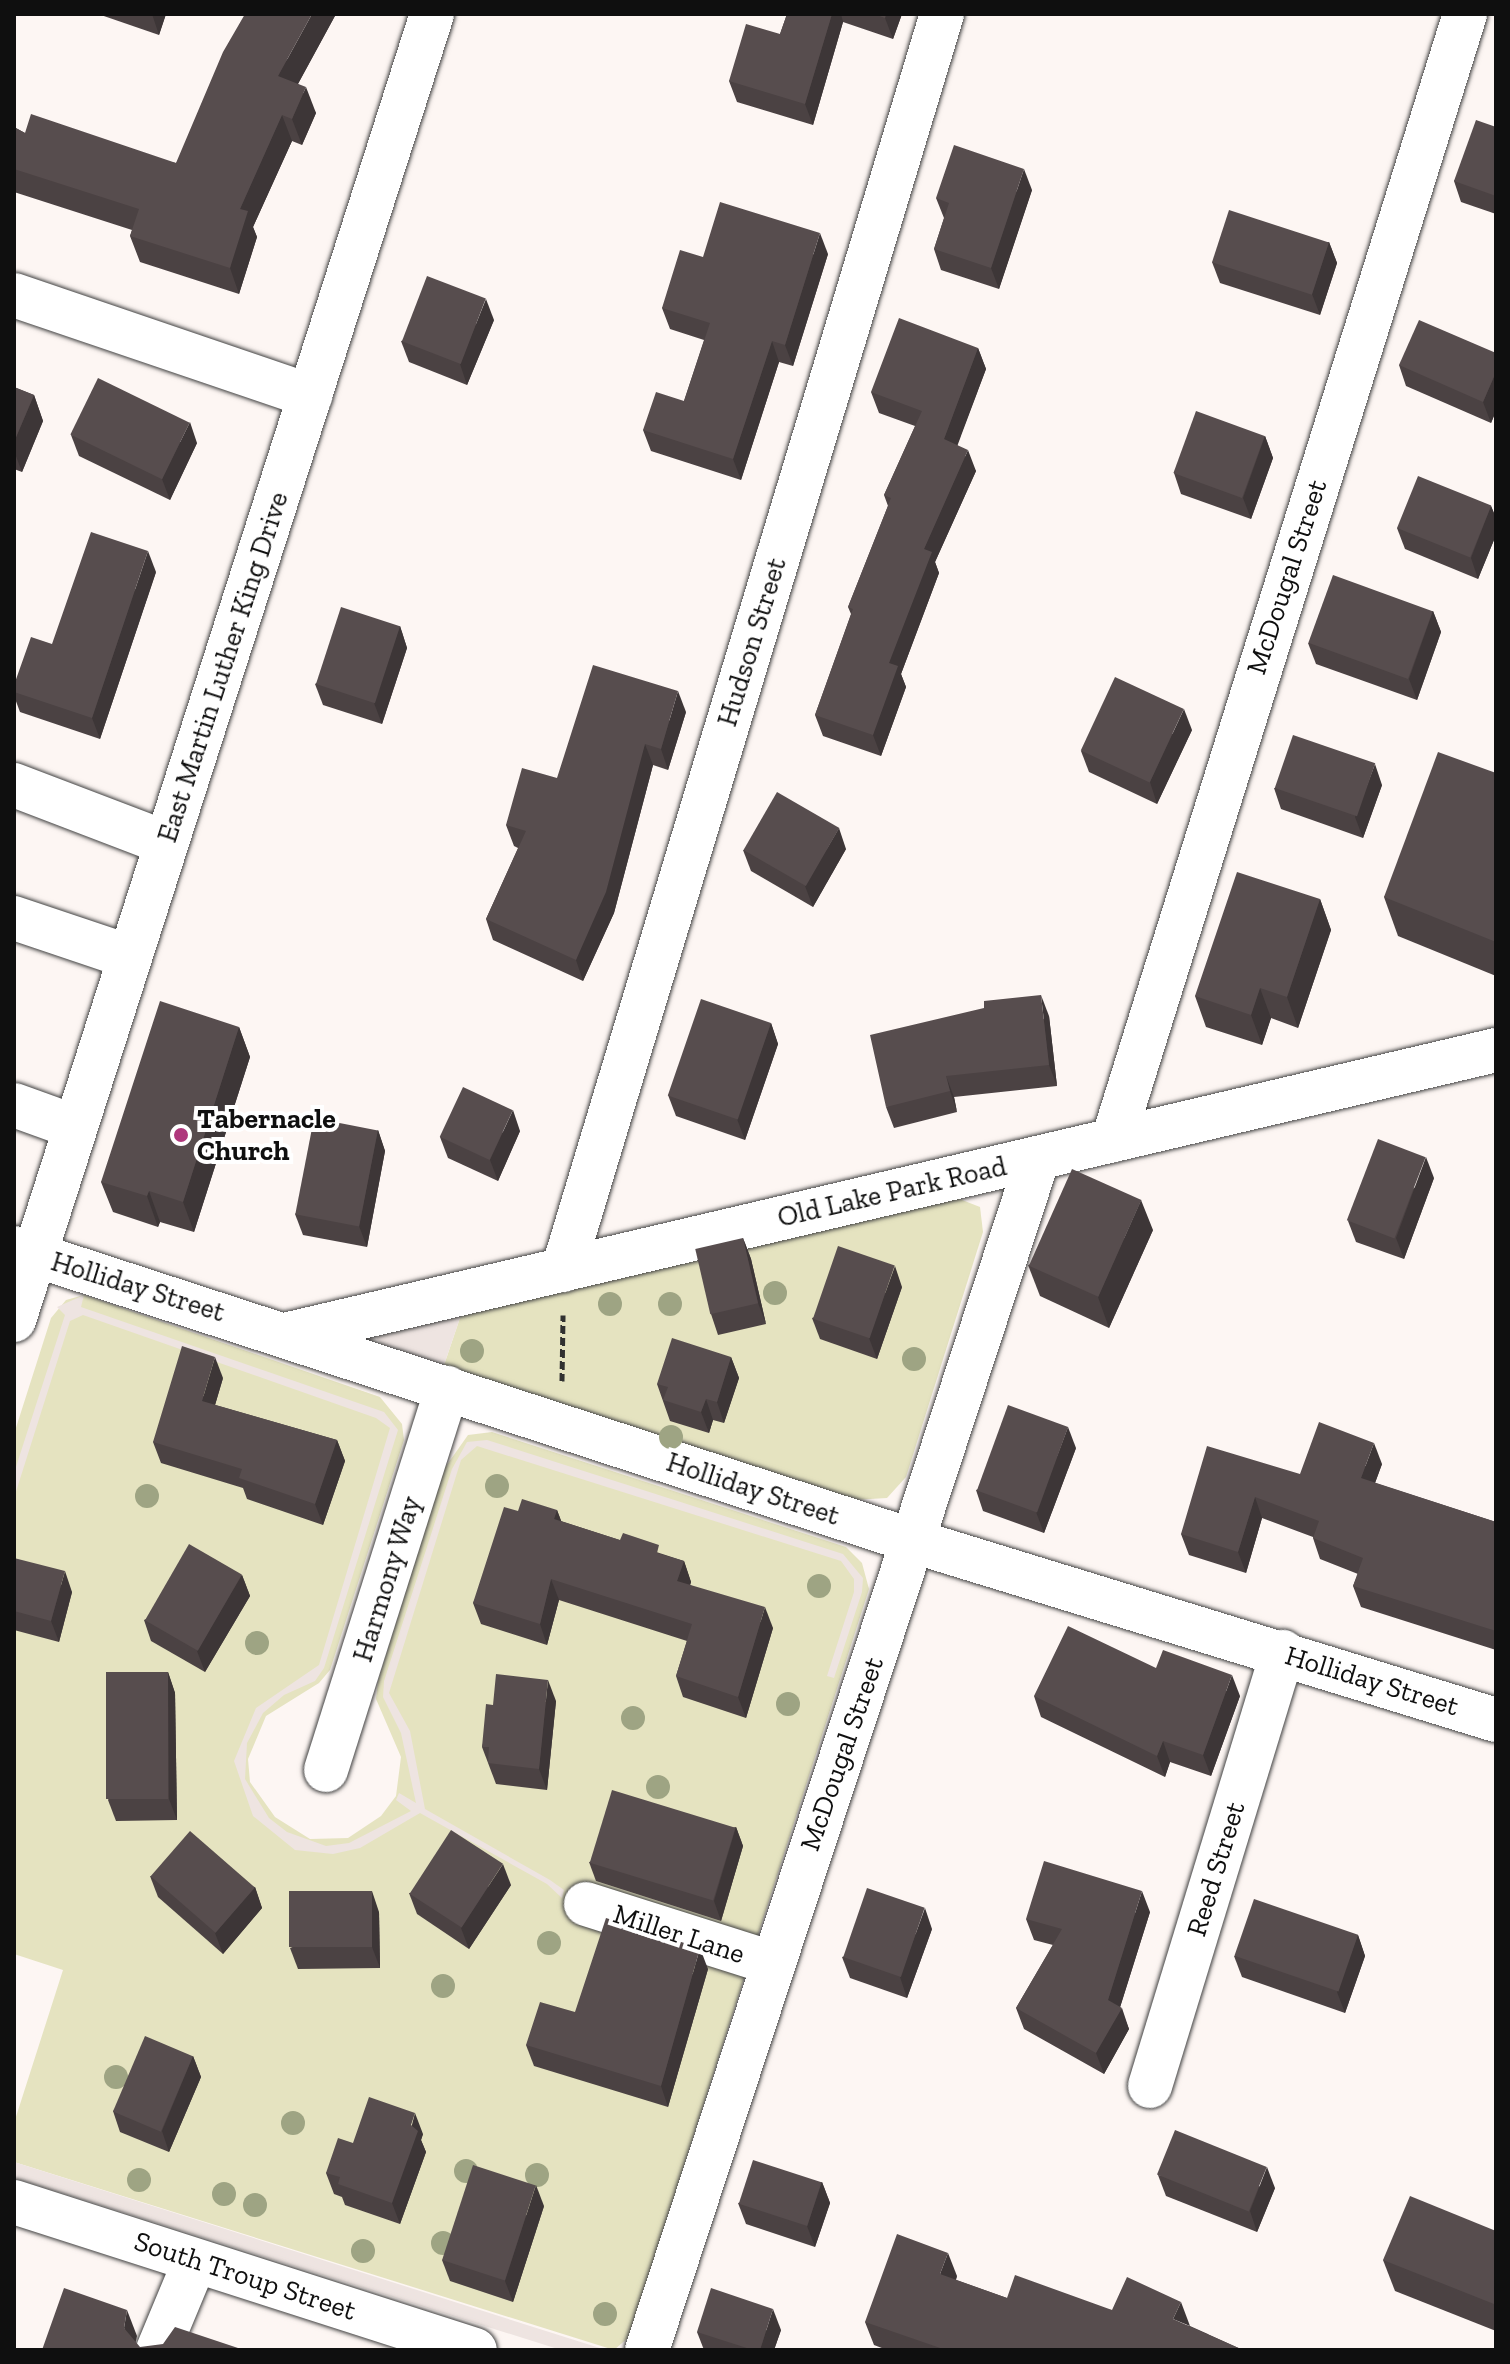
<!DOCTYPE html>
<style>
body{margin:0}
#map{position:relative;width:1510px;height:2364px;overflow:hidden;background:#fdf6f3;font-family:"Zilla Slab",serif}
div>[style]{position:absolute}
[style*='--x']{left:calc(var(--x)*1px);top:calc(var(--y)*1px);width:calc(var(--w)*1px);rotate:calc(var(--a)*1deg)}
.green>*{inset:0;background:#e5e3c0}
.plaza>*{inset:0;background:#eee4e1}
.path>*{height:5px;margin-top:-2.5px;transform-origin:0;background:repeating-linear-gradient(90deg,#313131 0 8px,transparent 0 12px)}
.roads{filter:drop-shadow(0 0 2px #424242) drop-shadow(0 0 2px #424242)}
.minor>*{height:44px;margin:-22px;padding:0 22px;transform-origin:22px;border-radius:22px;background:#fff}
.trees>*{width:24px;height:24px;margin:-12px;border-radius:50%;background:#9ea483}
.wall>*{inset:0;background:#4b4243}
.shaded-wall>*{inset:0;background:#3d3637}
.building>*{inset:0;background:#574d4e;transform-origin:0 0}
.dots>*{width:22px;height:22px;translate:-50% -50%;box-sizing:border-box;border:4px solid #fff;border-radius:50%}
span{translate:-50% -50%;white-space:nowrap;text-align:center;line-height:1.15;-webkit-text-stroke:8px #fff;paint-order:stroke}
.street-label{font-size:28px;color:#0f0f0f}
.poi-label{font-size:28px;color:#0f0f0f;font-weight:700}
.left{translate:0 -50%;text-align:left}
.frame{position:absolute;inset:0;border:16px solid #0f0f0f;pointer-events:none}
</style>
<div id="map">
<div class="green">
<div style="clip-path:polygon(952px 1196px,980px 1207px,983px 1232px,906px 1477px,887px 1498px,853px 1500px,443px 1368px,463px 1309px)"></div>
<div style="clip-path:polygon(84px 1295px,380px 1397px,402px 1424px,404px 1440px,330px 1670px,319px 1683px,266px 1716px,248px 1759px,250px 1782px,275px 1817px,310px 1839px,348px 1838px,381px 1816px,396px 1796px,401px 1757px,376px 1699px,378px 1681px,444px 1469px,468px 1435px,492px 1432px,846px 1547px,862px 1563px,869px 1589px,629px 2337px,614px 2350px,14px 2162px,14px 2123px,63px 1970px,14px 1954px,14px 1434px,51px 1318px,66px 1300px)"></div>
</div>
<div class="plaza">
<div style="clip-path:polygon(84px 1295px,81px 1307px,384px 1412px,398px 1430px,324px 1668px,315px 1681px,284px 1695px,263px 1713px,247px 1743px,245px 1779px,269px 1818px,287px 1832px,326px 1846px,349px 1843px,411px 1811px,396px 1800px,399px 1793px,416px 1803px,401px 1733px,383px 1697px,384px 1681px,452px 1469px,467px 1442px,487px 1440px,843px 1554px,863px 1578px,862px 1592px,834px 1678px,827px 1676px,854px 1592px,854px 1579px,841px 1561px,477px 1446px,461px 1460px,389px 1693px,410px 1731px,425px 1809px,550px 1880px,564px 1890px,562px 1898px,547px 1884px,420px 1813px,360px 1848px,333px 1854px,295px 1850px,253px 1816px,234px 1761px,256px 1708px,319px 1665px,390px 1428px,376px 1418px,83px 1315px,70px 1321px,14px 1498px,14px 1473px,65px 1315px,57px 1307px)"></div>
<div style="clip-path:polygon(463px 1309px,443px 1368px,386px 1349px,377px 1339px,379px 1333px)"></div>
<div style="clip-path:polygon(14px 2162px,606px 2350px,561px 2350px,14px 2178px)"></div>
</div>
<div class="path">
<div style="--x:562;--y:1381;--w:66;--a:-89.1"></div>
</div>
<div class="roads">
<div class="minor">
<div style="--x:14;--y:295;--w:313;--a:18.8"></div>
<div style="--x:14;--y:785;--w:163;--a:20.9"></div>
<div style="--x:14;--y:918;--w:122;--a:18.6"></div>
<div style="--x:14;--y:1105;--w:65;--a:19.8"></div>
<div style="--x:1113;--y:1140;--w:1180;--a:-72.64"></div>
<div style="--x:14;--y:1248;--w:946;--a:18.05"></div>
<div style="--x:913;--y:1541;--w:610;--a:17.07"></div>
<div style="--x:563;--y:1270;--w:1312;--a:-73.21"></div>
<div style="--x:14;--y:1320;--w:1371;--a:-72.25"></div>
<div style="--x:289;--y:1334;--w:1240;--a:-13.24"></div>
<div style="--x:326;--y:1770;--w:401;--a:-72.4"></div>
<div style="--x:586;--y:1904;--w:195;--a:17.6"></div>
<div style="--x:1150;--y:2086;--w:454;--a:-73"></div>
<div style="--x:14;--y:2202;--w:484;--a:17.8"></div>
<div style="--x:158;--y:2350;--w:96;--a:-67.4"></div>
<div style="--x:647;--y:2350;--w:1254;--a:-71.84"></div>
</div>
</div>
<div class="trees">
<div style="left:775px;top:1293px"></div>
<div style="left:610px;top:1304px"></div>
<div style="left:670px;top:1304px"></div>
<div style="left:472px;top:1351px"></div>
<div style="left:914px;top:1359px"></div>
<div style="left:671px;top:1437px"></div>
<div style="left:497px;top:1486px"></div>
<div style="left:147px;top:1496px"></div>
<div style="left:819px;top:1586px"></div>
<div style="left:257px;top:1643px"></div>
<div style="left:788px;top:1704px"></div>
<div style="left:633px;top:1718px"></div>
<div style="left:658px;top:1787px"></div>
<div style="left:549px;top:1943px"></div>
<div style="left:443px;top:1986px"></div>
<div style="left:116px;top:2077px"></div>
<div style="left:293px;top:2123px"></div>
<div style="left:466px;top:2171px"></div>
<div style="left:537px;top:2175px"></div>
<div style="left:139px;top:2180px"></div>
<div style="left:224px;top:2194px"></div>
<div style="left:255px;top:2205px"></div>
<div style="left:443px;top:2243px"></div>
<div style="left:363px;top:2251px"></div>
<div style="left:605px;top:2314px"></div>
</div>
<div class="wall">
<div style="clip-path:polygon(98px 14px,166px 14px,159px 35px)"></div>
<div style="clip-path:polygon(336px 14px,298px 84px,316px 113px,302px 145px,292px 141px,253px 227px,257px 237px,239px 294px,140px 262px,130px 236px,132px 230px,14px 192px,14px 127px,25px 133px,176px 163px)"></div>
<div style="clip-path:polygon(787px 14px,902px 14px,893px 39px,843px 22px,813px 125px,737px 102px,729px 81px,780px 34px)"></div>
<div style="clip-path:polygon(1496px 127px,1496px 214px,1461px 202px,1454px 181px)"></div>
<div style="clip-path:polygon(1032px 190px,999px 289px,941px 270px,934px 249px,944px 218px,936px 198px)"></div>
<div style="clip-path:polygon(1329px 242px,1337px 263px,1320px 315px,1220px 283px,1212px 262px)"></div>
<div style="clip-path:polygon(828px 254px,793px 366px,779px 362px,741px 480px,651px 451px,643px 430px,684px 401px,704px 340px,670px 329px,662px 308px,703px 257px)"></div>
<div style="clip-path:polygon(494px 320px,467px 385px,409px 362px,401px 341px)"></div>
<div style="clip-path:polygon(978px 348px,986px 369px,957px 445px,976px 471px,935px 562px,939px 573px,901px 674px,906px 687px,881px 756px,823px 736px,815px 715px,851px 614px,848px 607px,888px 506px,884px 495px,915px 426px,879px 413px,871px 392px)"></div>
<div style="clip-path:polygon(1496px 353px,1496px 411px,1491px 423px,1406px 386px,1399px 365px)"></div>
<div style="clip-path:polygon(14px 387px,34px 395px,43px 421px,22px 472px,14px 469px)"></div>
<div style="clip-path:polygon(71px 435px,197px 443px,170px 500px,79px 456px)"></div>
<div style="clip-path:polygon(1265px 436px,1273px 458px,1251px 519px,1181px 494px,1174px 473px)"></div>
<div style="clip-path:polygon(1491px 506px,1496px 518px,1496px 535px,1478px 579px,1405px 549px,1397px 528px)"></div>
<div style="clip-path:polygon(156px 572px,100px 739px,20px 712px,14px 696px,14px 692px)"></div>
<div style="clip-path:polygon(1433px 611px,1441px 632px,1417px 700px,1316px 664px,1308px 643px)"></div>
<div style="clip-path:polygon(400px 626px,407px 648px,382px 724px,323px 705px,315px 684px)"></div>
<div style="clip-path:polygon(686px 712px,668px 770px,653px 765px,614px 913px,583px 981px,493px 940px,486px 919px,518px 848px,514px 846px,506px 825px,557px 778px)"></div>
<div style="clip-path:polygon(1192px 730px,1157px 804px,1089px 772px,1081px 751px)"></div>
<div style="clip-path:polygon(1496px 773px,1496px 976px,1398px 936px,1384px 897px)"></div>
<div style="clip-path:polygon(1382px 785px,1363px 838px,1281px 809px,1274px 788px)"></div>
<div style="clip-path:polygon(846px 849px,813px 907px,751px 871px,743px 850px)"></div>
<div style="clip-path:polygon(1320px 899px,1331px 930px,1298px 1028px,1271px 1018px,1262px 1045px,1206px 1027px,1195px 996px)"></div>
<div style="clip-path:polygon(1049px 1016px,1057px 1086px,954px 1097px,957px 1112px,894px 1128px,886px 1107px)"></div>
<div style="clip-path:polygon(771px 1023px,778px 1044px,745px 1140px,676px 1116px,668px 1095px)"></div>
<div style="clip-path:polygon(239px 1027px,250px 1057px,194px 1232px,160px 1222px,158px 1227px,113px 1212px,101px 1182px)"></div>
<div style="clip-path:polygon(378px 1130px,385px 1151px,367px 1247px,303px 1235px,295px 1214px)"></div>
<div style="clip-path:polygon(520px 1131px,498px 1181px,448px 1158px,440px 1137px)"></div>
<div style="clip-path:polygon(1434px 1178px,1404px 1259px,1356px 1242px,1348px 1221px)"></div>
<div style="clip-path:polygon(1153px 1230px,1109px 1328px,1040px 1296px,1028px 1265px)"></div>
<div style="clip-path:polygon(743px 1238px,751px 1259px,766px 1324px,718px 1335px,711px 1314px)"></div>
<div style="clip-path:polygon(902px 1287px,877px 1359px,820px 1339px,812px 1318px)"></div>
<div style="clip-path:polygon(731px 1357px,739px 1378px,724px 1423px,713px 1420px,709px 1433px,670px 1421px,657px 1384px)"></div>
<div style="clip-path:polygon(223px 1378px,215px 1405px,337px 1440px,345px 1461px,323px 1525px,247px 1499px,243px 1488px,161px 1463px,153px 1442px)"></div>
<div style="clip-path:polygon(1076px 1448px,1044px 1533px,983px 1511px,976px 1490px)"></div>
<div style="clip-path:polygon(1382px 1464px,1375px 1483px,1496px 1522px,1496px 1650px,1361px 1607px,1353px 1586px,1358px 1574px,1320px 1559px,1313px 1538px,1313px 1537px,1262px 1518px,1246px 1573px,1189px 1555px,1181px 1534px,1300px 1474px)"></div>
<div style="clip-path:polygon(557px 1510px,561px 1521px,684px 1561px,691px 1582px,690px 1585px,773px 1628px,746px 1718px,683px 1697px,676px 1676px,687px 1641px,559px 1600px,547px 1645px,481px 1624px,473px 1603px,518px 1511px)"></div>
<div style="clip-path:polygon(14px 1558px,72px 1592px,59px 1642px,14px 1630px)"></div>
<div style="clip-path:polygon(242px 1575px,250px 1596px,205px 1672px,151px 1641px,144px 1620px)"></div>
<div style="clip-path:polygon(1156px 1668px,1240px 1696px,1211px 1776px,1170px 1762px,1165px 1777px,1041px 1717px,1034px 1696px)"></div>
<div style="clip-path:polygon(168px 1672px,175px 1693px,177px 1820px,116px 1821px,108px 1800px)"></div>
<div style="clip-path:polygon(556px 1701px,547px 1790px,496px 1784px,482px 1747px,493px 1705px)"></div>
<div style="clip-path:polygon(736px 1827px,743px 1846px,721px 1921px,596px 1881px,589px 1862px)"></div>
<div style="clip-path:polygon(150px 1876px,255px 1887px,262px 1908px,223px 1954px,158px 1897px)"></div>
<div style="clip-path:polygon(511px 1885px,469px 1949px,417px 1914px,409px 1893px)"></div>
<div style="clip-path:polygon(379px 1912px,380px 1968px,298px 1969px,290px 1948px)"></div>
<div style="clip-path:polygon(1150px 1912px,1120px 2007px,1129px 2029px,1104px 2074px,1024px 2029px,1016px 2008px,1053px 1945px,1034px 1940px,1026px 1919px)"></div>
<div style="clip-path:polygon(932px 1929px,907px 1998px,850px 1978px,842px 1957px)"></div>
<div style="clip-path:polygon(1358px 1935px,1365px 1956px,1345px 2013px,1242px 1977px,1234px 1956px)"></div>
<div style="clip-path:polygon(708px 1969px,668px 2107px,534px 2066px,526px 2045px,575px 2012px)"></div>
<div style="clip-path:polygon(193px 2056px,201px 2077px,169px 2152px,120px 2132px,113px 2111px)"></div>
<div style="clip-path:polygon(423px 2134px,421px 2140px,426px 2152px,400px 2224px,345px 2205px,342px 2197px,334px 2194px,326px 2173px,353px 2143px)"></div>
<div style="clip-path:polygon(1158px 2175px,1275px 2188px,1257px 2232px,1166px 2196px)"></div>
<div style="clip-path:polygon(822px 2182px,830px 2203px,815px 2247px,746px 2224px,738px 2203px)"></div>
<div style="clip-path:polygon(544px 2206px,513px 2302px,450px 2281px,442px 2260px)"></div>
<div style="clip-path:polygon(1496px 2231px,1496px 2331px,1395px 2291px,1383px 2260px)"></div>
<div style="clip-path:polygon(957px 2276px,956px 2280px,1007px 2298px,1112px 2310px,1190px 2326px,1243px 2350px,887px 2350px,874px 2345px,865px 2322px)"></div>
<div style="clip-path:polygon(781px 2330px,774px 2350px,704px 2350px,697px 2332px)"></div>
</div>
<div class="shaded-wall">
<div style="clip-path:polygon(152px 14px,166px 14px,159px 35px)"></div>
<div style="clip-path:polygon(312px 14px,336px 14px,288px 102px,278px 76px)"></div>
<div style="clip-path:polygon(832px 14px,841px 14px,843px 22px,813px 125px,805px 104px)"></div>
<div style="clip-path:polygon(886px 14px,902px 14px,893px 39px,885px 18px)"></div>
<div style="clip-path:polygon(306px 87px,316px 113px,302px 145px,292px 119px)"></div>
<div style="clip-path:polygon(282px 115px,292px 141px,253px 227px,257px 237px,239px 294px,230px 268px,240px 209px)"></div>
<div style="clip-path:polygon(1024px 169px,1032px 190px,999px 289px,991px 268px)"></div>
<div style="clip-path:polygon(820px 233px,828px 254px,793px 366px,785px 345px)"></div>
<div style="clip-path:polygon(1329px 242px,1337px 263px,1320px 315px,1312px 294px)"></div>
<div style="clip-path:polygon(486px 299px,494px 320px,467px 385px,460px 364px)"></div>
<div style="clip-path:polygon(772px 341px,779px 362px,741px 480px,733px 459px)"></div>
<div style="clip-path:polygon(978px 348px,986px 369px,952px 460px,944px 439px)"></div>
<div style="clip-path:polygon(1496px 372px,1496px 411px,1491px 423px,1483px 402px)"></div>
<div style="clip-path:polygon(34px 395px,43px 421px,22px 472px,14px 451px,14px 442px)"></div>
<div style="clip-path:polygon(190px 422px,197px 443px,170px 500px,162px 479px)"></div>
<div style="clip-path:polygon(1265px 436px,1273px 458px,1251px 519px,1243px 498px)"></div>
<div style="clip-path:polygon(968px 450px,976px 471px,935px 562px,939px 573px,901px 674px,906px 687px,881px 756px,873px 735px,889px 663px,924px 549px)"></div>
<div style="clip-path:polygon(1491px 506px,1496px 518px,1496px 535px,1478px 579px,1471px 558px)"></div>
<div style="clip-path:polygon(148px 551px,156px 572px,100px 739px,92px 718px)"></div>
<div style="clip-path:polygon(1433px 611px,1441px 632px,1417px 700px,1409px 679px)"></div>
<div style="clip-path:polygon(400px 626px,407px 648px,382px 724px,374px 703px)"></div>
<div style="clip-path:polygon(678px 691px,686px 712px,668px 770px,661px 749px)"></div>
<div style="clip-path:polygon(1184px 709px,1192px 730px,1157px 804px,1150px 782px)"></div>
<div style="clip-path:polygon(645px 744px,653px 765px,614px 913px,583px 981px,576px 960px)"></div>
<div style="clip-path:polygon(1375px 764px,1382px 785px,1363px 838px,1355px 817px)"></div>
<div style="clip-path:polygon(839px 828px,846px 849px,813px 907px,805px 886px)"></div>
<div style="clip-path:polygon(1320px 899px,1331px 930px,1298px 1028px,1287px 997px)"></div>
<div style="clip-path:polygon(1260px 988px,1271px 1018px,1262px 1045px,1251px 1015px)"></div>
<div style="clip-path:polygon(1041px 995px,1049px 1016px,1057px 1086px,1049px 1065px)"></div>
<div style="clip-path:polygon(771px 1023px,778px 1044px,745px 1140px,737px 1119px)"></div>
<div style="clip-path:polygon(239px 1027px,250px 1057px,194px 1232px,183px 1202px)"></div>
<div style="clip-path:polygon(946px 1076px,954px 1097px,957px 1112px,950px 1091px)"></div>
<div style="clip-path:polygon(513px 1110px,520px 1131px,498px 1181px,490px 1160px)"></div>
<div style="clip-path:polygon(378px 1130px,385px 1151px,367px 1247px,359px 1226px)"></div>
<div style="clip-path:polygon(1426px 1157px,1434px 1178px,1404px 1259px,1396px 1238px)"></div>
<div style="clip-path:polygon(149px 1191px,160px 1222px,158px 1227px,147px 1196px)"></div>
<div style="clip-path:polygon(1141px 1200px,1153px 1230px,1109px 1328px,1098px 1297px)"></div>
<div style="clip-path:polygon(743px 1238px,751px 1259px,766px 1324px,758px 1303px)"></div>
<div style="clip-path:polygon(895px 1266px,902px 1287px,877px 1359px,869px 1338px)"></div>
<div style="clip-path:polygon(215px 1357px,223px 1378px,210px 1422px,202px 1401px)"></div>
<div style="clip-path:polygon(731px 1357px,739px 1378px,724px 1423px,717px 1402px)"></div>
<div style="clip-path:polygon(706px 1399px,713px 1420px,709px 1433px,701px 1412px)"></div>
<div style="clip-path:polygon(1068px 1427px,1076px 1448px,1044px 1533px,1036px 1512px)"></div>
<div style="clip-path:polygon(337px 1440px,345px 1461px,323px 1525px,315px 1504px)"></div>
<div style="clip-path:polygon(1374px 1443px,1382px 1464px,1369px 1499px,1361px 1478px)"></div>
<div style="clip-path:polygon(1255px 1497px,1262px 1518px,1246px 1573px,1238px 1552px)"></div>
<div style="clip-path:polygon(557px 1510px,565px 1531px,554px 1519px)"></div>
<div style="clip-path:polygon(684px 1561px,691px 1582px,685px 1602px,677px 1581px)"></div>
<div style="clip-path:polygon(65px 1571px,72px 1592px,59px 1642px,51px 1621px)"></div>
<div style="clip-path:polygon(242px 1575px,250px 1596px,205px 1672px,197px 1651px)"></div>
<div style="clip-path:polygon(551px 1579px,559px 1600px,547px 1645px,540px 1624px)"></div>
<div style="clip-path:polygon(765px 1607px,773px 1628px,746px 1718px,738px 1697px)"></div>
<div style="clip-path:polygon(168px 1672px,175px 1693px,177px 1820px,169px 1799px)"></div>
<div style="clip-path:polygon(1232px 1675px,1240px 1696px,1211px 1776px,1203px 1755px)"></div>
<div style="clip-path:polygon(548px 1680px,556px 1701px,547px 1790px,539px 1769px)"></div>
<div style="clip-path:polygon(1163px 1741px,1170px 1762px,1165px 1777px,1157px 1756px)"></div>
<div style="clip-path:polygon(736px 1827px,743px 1846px,721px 1921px,714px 1901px)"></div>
<div style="clip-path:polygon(503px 1864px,511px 1885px,469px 1949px,461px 1928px)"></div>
<div style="clip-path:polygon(255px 1887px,262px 1908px,223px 1954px,215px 1933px)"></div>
<div style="clip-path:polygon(372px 1891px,379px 1912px,380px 1968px,372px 1947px)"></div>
<div style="clip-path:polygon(1142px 1891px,1150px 1912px,1118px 2014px,1122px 2008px,1129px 2029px,1104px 2074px,1096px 2053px,1108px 2000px)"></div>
<div style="clip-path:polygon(925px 1908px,932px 1929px,907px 1998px,900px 1977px)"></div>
<div style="clip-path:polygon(1358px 1935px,1365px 1956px,1345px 2013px,1337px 1992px)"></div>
<div style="clip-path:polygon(700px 1948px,708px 1969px,668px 2107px,661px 2086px)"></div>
<div style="clip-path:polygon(193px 2056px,201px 2077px,169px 2152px,162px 2131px)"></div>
<div style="clip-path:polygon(415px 2113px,423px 2134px,421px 2140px,426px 2152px,400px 2224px,392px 2203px)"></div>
<div style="clip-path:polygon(1267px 2167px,1275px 2188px,1257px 2232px,1250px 2211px)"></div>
<div style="clip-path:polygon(822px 2182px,830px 2203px,815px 2247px,807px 2226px)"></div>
<div style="clip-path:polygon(536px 2185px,544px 2206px,513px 2302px,505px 2281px)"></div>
<div style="clip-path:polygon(948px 2253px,957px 2276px,949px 2298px,940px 2274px)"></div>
<div style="clip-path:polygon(1181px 2302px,1190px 2326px,1173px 2319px)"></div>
<div style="clip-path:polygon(773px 2309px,781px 2330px,774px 2350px,760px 2350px)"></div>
<div style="clip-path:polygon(127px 2310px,137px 2336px,134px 2350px,124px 2328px)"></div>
</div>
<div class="building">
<div style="clip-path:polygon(245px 14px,312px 14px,278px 76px,306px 87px,292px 119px,282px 115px,240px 209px,248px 211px,230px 268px,130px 236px,139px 209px,14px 169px,14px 127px,25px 133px,31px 114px,176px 163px,223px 52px)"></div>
<div style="clip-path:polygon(787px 14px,832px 14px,805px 104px,729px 81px,746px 24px,780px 34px)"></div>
<div style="clip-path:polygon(874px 14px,886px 14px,885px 18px)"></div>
<div style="clip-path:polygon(1476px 120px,1496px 127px,1496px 196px,1454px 181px)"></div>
<div style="clip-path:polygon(954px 145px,1024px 169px,991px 268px,934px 249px,949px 203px,936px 198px)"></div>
<div style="clip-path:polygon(720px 202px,820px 233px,785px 345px,772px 341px,733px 459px,643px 430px,656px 392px,684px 401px,710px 323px,662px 308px,680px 250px,703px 257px)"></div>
<div style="left:1229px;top:210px;width:105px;height:55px;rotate:18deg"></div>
<div style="left:427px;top:276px;width:63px;height:70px;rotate:21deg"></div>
<div style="clip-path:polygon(899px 318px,978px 348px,944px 439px,968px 450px,924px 549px,932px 552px,889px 663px,898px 666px,873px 735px,815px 715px,853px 609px,848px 607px,891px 498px,884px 495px,922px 411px,871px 392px)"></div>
<div style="clip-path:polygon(1419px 320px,1496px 353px,1496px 372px,1483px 402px,1399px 365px)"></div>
<div style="left:98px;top:378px;width:102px;height:63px;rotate:26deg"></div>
<div style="clip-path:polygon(14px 387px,34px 395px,14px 442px)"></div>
<div style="left:1196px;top:411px;width:73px;height:66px;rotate:20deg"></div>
<div style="left:1418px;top:476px;width:79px;height:56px;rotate:22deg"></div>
<div style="clip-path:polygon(91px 532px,148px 551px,92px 718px,14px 692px,14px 685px,31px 637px,52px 644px)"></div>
<div style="left:1333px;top:575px;width:106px;height:72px;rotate:20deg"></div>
<div style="left:341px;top:607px;width:62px;height:81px;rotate:18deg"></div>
<div style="clip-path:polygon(593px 665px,678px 691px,661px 749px,645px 744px,606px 892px,576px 960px,486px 919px,526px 831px,506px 825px,522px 768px,557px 778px)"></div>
<div style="left:1115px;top:677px;width:76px;height:81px;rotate:25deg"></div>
<div style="left:1293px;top:735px;width:87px;height:56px;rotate:19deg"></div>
<div style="clip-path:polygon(1438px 752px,1496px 773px,1496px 942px,1384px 897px)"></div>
<div style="left:777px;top:792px;width:72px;height:67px;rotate:30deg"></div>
<div style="clip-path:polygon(1237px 872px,1320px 899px,1287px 997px,1260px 988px,1251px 1015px,1195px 996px)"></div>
<div style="clip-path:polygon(1041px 995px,1049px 1065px,946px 1076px,950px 1091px,886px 1107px,870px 1035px,984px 1008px,984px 1001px)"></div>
<div style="left:701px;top:999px;width:74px;height:102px;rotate:19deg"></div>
<div style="clip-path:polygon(160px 1001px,239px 1027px,183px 1202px,149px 1191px,147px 1196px,101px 1182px)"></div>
<div style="left:463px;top:1087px;width:55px;height:55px;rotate:25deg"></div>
<div style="left:314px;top:1118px;width:65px;height:98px;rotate:11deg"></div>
<div style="left:1378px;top:1139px;width:51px;height:87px;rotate:21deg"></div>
<div style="left:1072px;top:1169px;width:76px;height:106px;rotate:24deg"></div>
<div style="left:743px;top:1238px;width:67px;height:49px;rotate:77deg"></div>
<div style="left:838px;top:1246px;width:60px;height:77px;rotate:19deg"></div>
<div style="clip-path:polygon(672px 1338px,731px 1357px,717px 1402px,706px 1399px,701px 1412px,663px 1400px,668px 1387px,657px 1384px)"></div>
<div style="clip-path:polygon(182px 1346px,215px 1357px,202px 1401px,337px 1440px,315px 1504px,239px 1478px,242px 1469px,153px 1442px)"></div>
<div style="left:1008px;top:1405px;width:64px;height:91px;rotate:20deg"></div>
<div style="clip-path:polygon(1319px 1422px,1374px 1443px,1361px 1478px,1496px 1522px,1496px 1631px,1353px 1586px,1363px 1558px,1313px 1538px,1319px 1521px,1255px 1497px,1238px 1552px,1181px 1534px,1207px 1446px,1300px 1474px)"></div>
<div style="clip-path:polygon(522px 1499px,557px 1510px,554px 1519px,620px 1540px,623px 1533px,659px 1545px,657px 1553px,684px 1561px,677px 1581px,765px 1607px,738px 1697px,676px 1676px,692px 1624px,551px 1579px,540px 1624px,473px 1603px,504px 1507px,518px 1511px)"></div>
<div style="left:189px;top:1544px;width:61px;height:88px;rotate:30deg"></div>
<div style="clip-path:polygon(14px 1558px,65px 1571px,51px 1621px,14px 1611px)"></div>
<div style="clip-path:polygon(1068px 1626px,1156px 1668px,1163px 1650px,1232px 1675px,1203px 1755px,1163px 1741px,1157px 1756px,1034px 1696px)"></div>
<div style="left:168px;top:1672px;width:127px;height:62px;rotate:90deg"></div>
<div style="clip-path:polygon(496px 1674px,548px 1680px,539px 1769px,488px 1763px,489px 1747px,482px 1747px,486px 1704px,493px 1705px)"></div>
<div style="left:612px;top:1790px;width:129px;height:76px;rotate:17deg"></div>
<div style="left:451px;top:1830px;width:62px;height:76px;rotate:33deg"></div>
<div style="left:190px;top:1831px;width:86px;height:60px;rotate:41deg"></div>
<div style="clip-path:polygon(1044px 1861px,1142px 1891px,1108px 2000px,1122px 2008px,1096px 2053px,1016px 2008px,1062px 1929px,1026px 1919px)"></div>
<div style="left:867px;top:1888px;width:61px;height:73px;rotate:19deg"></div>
<div style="left:372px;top:1891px;width:56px;height:83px;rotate:90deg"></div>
<div style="left:1254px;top:1899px;width:110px;height:60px;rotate:19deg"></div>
<div style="clip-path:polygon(606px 1918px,700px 1948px,661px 2086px,526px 2045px,540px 2002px,575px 2012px)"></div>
<div style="left:145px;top:2036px;width:52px;height:82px;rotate:23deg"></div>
<div style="clip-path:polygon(369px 2097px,415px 2113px,411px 2125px,418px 2131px,392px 2203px,338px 2184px,340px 2177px,326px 2173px,338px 2138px,353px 2143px)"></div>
<div style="left:1175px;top:2130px;width:99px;height:48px;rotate:22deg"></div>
<div style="left:753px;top:2160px;width:72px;height:46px;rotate:18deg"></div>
<div style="left:473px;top:2165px;width:66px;height:100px;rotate:18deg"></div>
<div style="clip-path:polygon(1410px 2196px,1496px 2231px,1496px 2299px,1494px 2304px,1383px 2260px)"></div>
<div style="clip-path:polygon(897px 2234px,948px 2253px,940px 2274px,1007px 2298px,1015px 2275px,1112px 2310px,1127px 2277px,1181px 2302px,1173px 2319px,1243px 2350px,946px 2350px,865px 2322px)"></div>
<div style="clip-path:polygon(64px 2288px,127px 2310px,124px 2328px,140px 2347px,163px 2344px,175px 2327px,244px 2350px,42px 2350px)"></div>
<div style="clip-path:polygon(711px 2288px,773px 2309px,760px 2350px,753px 2350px,697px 2332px)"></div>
</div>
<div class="dots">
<div style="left:181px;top:1135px;background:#af377c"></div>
</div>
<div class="street-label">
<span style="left:1287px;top:577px;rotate:-72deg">McDougal Street</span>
<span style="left:752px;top:642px;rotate:-73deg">Hudson Street</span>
<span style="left:223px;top:667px;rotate:-72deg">East Martin Luther King Drive</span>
<span style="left:892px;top:1192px;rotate:-13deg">Old Lake Park Road</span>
<span style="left:138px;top:1287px;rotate:17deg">Holliday Street</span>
<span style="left:753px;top:1489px;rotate:18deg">Holliday Street</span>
<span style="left:387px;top:1579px;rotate:-73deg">Harmony Way</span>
<span style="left:1372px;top:1681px;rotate:17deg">Holliday Street</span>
<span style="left:842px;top:1754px;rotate:-71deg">McDougal Street</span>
<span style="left:1216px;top:1869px;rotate:-73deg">Reed Street</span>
<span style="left:679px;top:1934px;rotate:18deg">Miller Lane</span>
<span style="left:245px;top:2276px;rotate:18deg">South Troup Street</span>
</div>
<div class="poi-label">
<span class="left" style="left:197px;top:1135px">Tabernacle<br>Church</span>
</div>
<div class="frame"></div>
</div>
